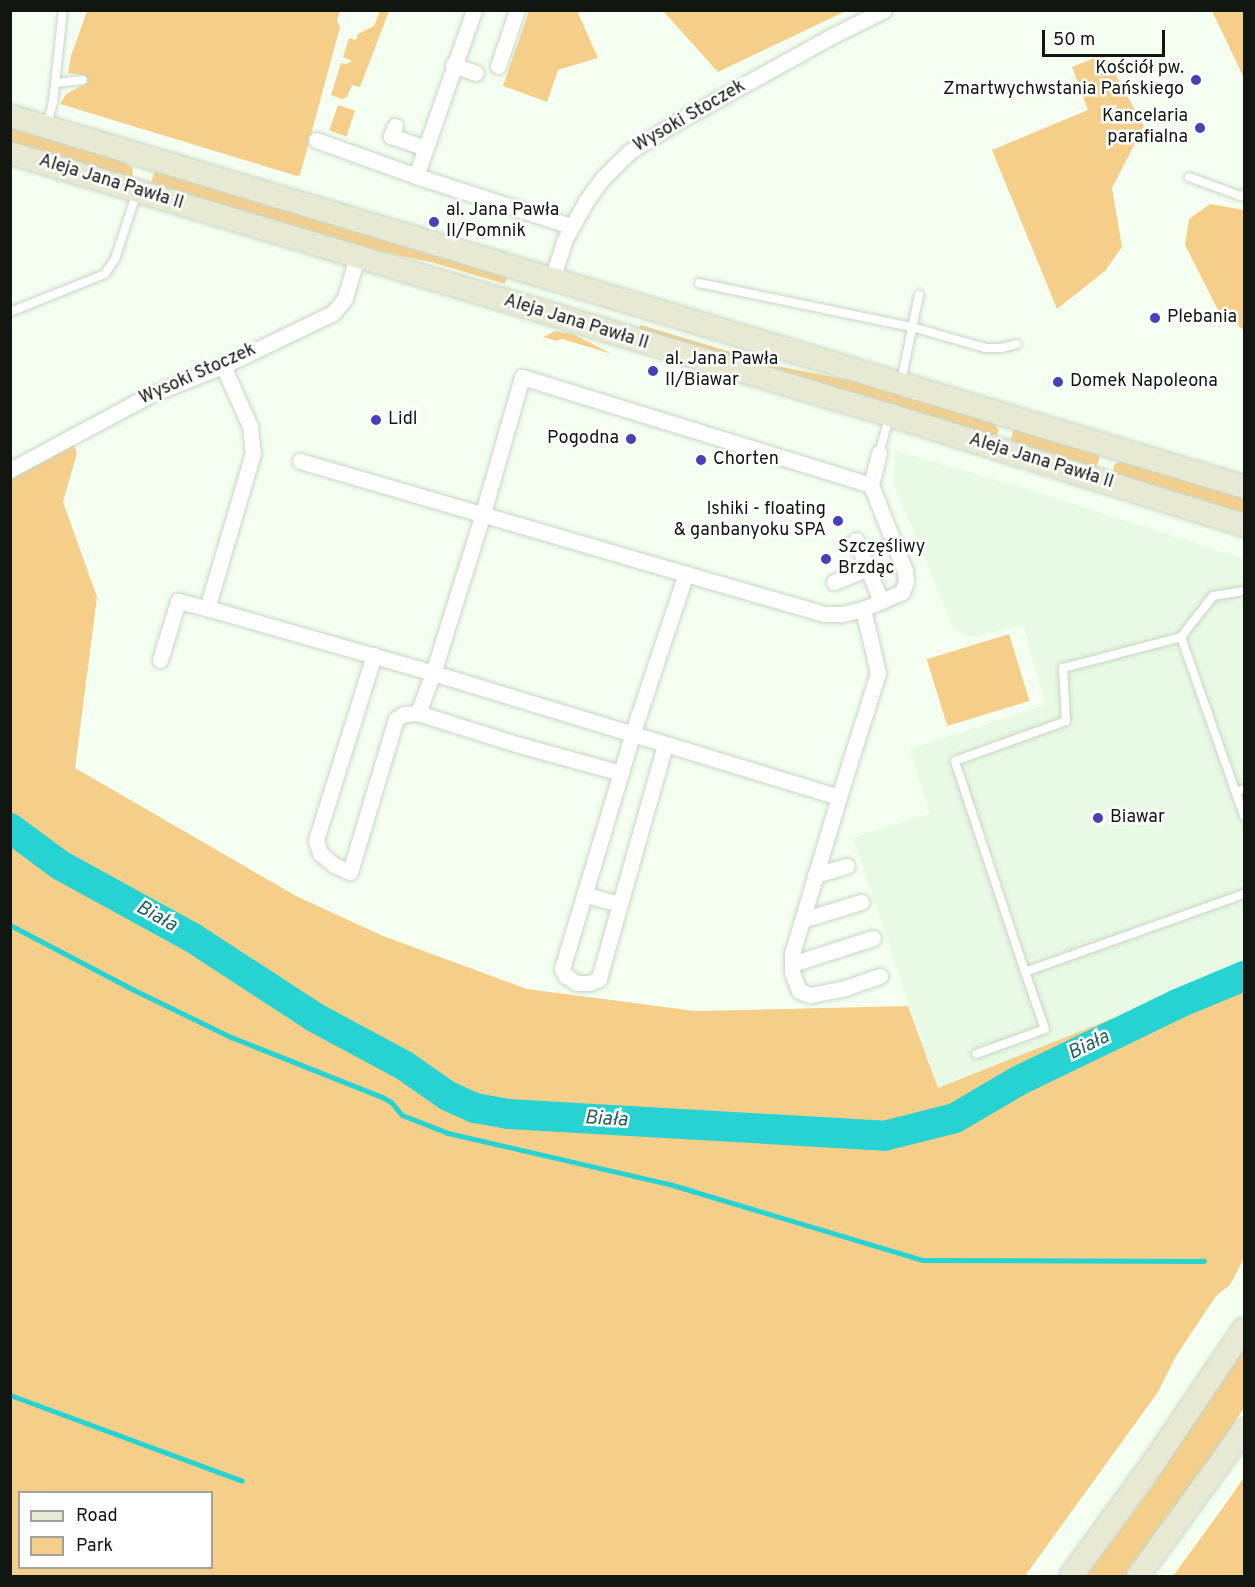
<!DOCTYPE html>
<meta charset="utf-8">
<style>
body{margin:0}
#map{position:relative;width:1255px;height:1587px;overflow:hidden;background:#f4fff1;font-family:Overpass,sans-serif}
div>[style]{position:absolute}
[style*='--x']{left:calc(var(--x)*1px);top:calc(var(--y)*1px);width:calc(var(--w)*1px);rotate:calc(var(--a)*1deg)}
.built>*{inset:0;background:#e8fae3}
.green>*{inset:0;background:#f5cf89;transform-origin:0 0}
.stream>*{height:5px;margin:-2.5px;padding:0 2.5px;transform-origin:2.5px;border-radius:2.5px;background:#26d3d2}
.river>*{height:30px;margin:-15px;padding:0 15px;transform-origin:15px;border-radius:15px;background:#26d3d2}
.roads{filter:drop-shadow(0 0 2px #c9d6c6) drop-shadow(0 0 2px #c9d6c6)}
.lane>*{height:8px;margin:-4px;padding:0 4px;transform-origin:4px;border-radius:4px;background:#fff}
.street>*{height:15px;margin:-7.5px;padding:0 7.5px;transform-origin:7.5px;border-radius:7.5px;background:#fff}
.secondary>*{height:22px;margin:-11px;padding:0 11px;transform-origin:11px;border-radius:11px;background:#e8e9d3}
.dots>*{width:16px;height:16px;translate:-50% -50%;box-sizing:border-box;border:3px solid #fff;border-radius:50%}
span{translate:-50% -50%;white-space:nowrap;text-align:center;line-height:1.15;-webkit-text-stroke:5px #fff;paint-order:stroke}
.poi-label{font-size:18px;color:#111610}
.right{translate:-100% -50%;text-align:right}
.left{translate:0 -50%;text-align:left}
.street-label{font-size:18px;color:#111610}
.water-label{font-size:20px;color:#216160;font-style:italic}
.frame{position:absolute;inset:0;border:12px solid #111610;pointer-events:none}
.legend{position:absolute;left:18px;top:1491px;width:195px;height:78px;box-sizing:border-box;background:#fff;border:2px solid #a0a29f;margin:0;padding:8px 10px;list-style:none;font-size:18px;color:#111610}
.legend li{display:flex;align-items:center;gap:12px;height:30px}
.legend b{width:30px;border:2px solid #a0a29f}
.scale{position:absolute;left:1042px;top:30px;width:123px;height:27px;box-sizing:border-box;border:3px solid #111610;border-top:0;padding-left:8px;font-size:18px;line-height:21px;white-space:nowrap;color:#111610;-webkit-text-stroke:4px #fff;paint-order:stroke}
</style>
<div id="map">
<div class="built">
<div style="clip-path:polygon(895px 451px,1014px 485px,1244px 559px,1244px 966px,938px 1088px,853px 838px,930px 813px,910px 749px,1046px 705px,1023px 625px,970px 637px,954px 629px,894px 484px)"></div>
</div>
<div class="green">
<div style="clip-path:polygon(87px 11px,340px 11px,337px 21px,340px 27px,300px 175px,297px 176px,60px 104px,66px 94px,83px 85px,83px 75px,68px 73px,71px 56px)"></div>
<div style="clip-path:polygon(380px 11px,389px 11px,360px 87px,352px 85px,347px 97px,342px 99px,331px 95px,341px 63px,346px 64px,352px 61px,343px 57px,349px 38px,356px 40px,358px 34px,374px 26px)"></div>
<div style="clip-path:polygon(529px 11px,584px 11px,578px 13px,598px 58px,558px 70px,547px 102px,503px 86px)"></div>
<div style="clip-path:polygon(663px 11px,846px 11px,718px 72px)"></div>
<div style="clip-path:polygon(1212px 11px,1244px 11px,1244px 78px)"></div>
<div style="clip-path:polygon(1104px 54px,1144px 126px,1112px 188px,1122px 247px,1105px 271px,1057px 309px,992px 150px,1088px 110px,1072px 67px)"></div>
<div style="left:338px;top:105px;width:18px;height:27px;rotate:19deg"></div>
<div style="clip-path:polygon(10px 127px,123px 161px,132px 168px,133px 176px,131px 179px,11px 143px)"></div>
<div style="clip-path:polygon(155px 170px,507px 277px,505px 284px,431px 262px,342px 244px,150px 186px)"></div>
<div style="clip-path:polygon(1210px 204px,1244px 210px,1244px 330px,1220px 314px,1185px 245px,1189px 219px)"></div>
<div style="clip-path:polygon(641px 325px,777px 366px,859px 382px,994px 423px,999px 431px,995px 437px,639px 330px)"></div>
<div style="clip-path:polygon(555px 331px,573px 334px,612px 354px,562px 339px,556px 341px,543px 337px)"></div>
<div style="left:1014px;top:429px;width:90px;height:16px;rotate:17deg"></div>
<div style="clip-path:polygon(evenodd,72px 441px,77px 453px,63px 502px,97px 597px,75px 768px,296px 896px,383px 936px,527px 989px,695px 1011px,908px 1006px,938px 1088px,1244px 966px,1244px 1258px,1230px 1285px,1216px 1296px,1176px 1356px,1158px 1392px,1025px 1576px,11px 1576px,11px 472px,72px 441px,20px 1492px,212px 1492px,212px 1568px,20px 1568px,20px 1492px)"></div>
<div style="clip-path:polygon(1121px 461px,1244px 498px,1244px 513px,1113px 473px,1114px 465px)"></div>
<div style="left:1009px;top:634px;width:70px;height:86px;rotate:73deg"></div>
<div style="clip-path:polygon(1244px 1349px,1244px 1408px,1140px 1563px,1130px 1576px,1086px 1576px,1150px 1489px)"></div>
<div style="clip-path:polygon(1244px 1477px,1244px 1576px,1173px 1576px,1232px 1495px)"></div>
</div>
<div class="stream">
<div style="--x:10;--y:925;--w:140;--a:27.7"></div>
<div style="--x:134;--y:990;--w:108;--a:25.9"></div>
<div style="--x:231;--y:1037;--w:162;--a:21.7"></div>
<div style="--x:382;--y:1097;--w:10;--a:29"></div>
<div style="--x:391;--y:1102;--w:17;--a:50"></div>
<div style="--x:402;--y:1115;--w:49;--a:21.4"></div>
<div style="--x:448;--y:1133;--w:227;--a:13"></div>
<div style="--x:669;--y:1184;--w:265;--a:16.7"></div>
<div style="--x:923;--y:1260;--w:281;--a:0.2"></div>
<div style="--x:10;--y:1395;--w:247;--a:20.3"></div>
</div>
<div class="river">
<div style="--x:10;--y:828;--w:62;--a:36.5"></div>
<div style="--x:60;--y:865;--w:152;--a:28.8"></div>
<div style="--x:193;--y:938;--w:145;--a:33.1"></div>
<div style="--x:314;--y:1017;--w:103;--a:28.3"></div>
<div style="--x:405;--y:1066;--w:52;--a:34.9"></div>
<div style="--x:448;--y:1096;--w:30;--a:24"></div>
<div style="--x:475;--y:1108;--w:34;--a:10"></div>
<div style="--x:508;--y:1114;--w:377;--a:3.3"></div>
<div style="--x:884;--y:1136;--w:73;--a:-14.2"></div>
<div style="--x:955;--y:1118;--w:73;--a:-30.4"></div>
<div style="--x:1018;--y:1081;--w:177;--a:-25.8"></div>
<div style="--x:1177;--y:1004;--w:73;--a:-22.7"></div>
</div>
<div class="roads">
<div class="lane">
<div style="--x:55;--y:83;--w:28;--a:-6"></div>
<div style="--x:47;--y:126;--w:25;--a:-76"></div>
<div style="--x:53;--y:102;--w:93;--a:-83.8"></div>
<div style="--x:1189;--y:177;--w:55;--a:20.1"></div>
<div style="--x:1241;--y:196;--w:4;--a:-34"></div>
<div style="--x:699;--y:283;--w:217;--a:11.7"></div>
<div style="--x:912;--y:327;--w:76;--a:16"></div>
<div style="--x:985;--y:348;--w:16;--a:0"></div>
<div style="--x:1001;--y:348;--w:16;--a:-14"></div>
<div style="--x:10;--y:312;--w:102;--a:-21.8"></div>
<div style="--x:105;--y:274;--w:18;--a:-56"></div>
<div style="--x:115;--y:259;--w:71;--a:-71.8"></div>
<div style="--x:901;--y:382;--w:89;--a:-78.3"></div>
<div style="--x:879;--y:453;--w:37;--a:-74"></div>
<div style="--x:1181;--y:637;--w:52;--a:-52"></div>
<div style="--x:1213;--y:596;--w:31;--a:-9"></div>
<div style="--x:1236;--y:792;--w:9;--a:-21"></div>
<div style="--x:1025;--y:972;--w:222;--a:-108.4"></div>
<div style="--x:955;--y:761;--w:118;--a:-19.8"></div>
<div style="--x:1066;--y:721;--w:53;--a:-93.2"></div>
<div style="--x:1063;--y:668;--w:122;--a:-14.7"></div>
<div style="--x:1181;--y:637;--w:190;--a:70.6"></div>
<div style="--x:976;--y:1054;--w:73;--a:-19.9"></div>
<div style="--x:1045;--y:1029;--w:60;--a:-109.3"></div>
<div style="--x:1025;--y:972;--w:232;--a:-19.6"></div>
</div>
<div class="street">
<div style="--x:453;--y:65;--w:24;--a:19"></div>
<div style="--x:498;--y:66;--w:59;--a:-71.3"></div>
<div style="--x:395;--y:126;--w:11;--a:112"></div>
<div style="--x:391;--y:136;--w:36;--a:19"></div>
<div style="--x:316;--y:140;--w:106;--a:19.8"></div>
<div style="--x:416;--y:176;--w:163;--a:17.9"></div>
<div style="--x:416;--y:176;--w:176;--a:-70.7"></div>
<div style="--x:552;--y:279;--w:40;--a:-72"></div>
<div style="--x:564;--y:241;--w:46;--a:-61.2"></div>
<div style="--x:586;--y:201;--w:29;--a:-54"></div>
<div style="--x:603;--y:178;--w:37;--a:-45"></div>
<div style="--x:629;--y:152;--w:54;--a:-32.2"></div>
<div style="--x:675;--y:123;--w:179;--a:-29"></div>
<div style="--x:832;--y:36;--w:58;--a:-26.6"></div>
<div style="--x:223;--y:366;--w:66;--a:65.8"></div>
<div style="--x:250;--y:426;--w:27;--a:84"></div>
<div style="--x:253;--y:453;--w:162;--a:106.5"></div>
<div style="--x:207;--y:608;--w:235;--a:16"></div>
<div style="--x:433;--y:673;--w:43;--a:110.6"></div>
<div style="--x:418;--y:713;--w:103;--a:17.6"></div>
<div style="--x:516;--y:744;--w:109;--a:15.4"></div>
<div style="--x:300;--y:461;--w:402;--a:16.3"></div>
<div style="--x:10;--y:470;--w:161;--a:-28.2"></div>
<div style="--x:152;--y:394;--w:76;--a:-21.5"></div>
<div style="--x:223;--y:366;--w:122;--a:-25.7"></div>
<div style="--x:333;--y:313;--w:19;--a:-51"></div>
<div style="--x:345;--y:298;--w:43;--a:-73.7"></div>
<div style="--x:856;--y:540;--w:66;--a:67.7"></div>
<div style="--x:834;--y:582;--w:37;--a:-22"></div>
<div style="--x:863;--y:609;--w:66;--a:76.8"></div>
<div style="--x:878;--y:673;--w:130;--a:107.5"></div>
<div style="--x:839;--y:797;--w:425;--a:-163"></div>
<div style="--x:433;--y:673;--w:168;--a:-72.6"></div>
<div style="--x:483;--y:513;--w:141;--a:-74"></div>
<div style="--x:522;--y:377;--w:365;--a:17.2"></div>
<div style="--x:374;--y:655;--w:194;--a:107.4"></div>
<div style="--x:316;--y:840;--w:14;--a:73"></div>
<div style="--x:320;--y:853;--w:18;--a:41"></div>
<div style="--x:334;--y:865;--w:17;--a:24"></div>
<div style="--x:350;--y:872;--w:160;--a:-73.3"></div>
<div style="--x:396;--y:719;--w:9;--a:-32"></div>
<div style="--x:404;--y:714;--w:14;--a:-4"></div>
<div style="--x:160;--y:660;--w:62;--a:-73"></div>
<div style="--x:178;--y:601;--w:30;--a:14"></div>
<div style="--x:665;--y:745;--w:243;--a:105.8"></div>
<div style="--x:599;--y:979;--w:11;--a:158"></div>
<div style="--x:589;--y:983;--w:12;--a:180"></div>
<div style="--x:577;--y:983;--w:13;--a:-148"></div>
<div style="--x:566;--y:976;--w:8;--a:-120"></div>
<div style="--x:562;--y:969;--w:244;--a:-73.3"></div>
<div style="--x:632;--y:735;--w:170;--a:-71.5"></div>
<div style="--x:686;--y:574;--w:145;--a:16.1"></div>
<div style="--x:825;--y:614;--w:17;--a:0"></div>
<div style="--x:842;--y:614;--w:22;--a:-13"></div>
<div style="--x:863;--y:609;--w:43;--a:-23.6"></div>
<div style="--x:902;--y:592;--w:11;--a:-68"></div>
<div style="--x:906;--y:582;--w:11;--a:-95"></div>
<div style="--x:905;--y:571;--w:92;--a:-111.6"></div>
<div style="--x:871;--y:485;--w:33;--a:-76"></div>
<div style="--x:839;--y:797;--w:164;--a:106.7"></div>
<div style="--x:792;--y:954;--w:18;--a:90"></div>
<div style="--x:792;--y:972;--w:20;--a:70"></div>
<div style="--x:799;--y:991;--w:12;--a:20"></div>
<div style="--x:810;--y:995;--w:36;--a:-11"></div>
<div style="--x:845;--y:988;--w:37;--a:-19"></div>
<div style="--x:815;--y:875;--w:33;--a:-16"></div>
<div style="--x:586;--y:895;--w:35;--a:15"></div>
<div style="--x:802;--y:920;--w:62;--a:-17"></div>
<div style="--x:792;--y:964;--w:85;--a:-17.8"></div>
</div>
<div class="secondary">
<div style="--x:10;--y:116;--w:1289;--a:16.73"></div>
<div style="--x:10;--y:153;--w:918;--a:16.58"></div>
<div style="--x:890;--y:415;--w:371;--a:17.3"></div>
<div style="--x:1071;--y:1576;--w:145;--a:-54"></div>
<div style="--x:1156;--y:1459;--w:157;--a:-55.9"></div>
<div style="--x:1138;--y:1576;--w:180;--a:-54"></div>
</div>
</div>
<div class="dots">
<div style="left:1196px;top:80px;background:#4541b6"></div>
<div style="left:1200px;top:128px;background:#4541b6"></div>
<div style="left:434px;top:222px;background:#4541b6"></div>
<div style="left:1155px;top:318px;background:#4541b6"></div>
<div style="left:653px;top:371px;background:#4541b6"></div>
<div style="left:1058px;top:382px;background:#4541b6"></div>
<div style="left:376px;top:420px;background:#4541b6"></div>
<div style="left:631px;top:439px;background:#4541b6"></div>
<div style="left:701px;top:460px;background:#4541b6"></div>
<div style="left:838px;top:521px;background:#4541b6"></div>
<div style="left:826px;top:559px;background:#4541b6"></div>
<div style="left:1098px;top:818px;background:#4541b6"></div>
</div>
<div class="poi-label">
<span class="right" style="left:1184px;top:80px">Kościół pw.<br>Zmartwychwstania Pańskiego</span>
<span class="right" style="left:1188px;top:128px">Kancelaria<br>parafialna</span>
<span class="left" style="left:446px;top:222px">al. Jana Pawła<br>II/Pomnik</span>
<span class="left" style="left:1167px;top:318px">Plebania</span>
<span class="left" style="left:665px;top:371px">al. Jana Pawła<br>II/Biawar</span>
<span class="left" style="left:1070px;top:382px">Domek Napoleona</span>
<span class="left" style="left:388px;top:420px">Lidl</span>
<span class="right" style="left:619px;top:439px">Pogodna</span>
<span class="left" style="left:713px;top:460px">Chorten</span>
<span class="right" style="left:826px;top:521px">Ishiki - floating<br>&amp; ganbanyoku SPA</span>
<span class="left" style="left:838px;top:559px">Szczęśliwy<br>Brzdąc</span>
<span class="left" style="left:1110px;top:818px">Biawar</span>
</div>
<div class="street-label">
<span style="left:690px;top:117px;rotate:-30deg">Wysoki Stoczek</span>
<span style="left:111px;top:183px;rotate:17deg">Aleja Jana Pawła II</span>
<span style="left:576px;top:323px;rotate:17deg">Aleja Jana Pawła II</span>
<span style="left:198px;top:375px;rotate:-24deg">Wysoki Stoczek</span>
<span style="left:1041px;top:462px;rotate:17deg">Aleja Jana Pawła II</span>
</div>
<div class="water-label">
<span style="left:156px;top:917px;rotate:29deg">Biała</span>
<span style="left:1089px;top:1046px;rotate:-26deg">Biała</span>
<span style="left:606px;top:1120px;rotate:3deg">Biała</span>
</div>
<div class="frame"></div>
<ul class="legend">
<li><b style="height:8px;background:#e8e9d3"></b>Road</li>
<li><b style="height:16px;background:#f5cf89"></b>Park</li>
</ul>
<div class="scale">50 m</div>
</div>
